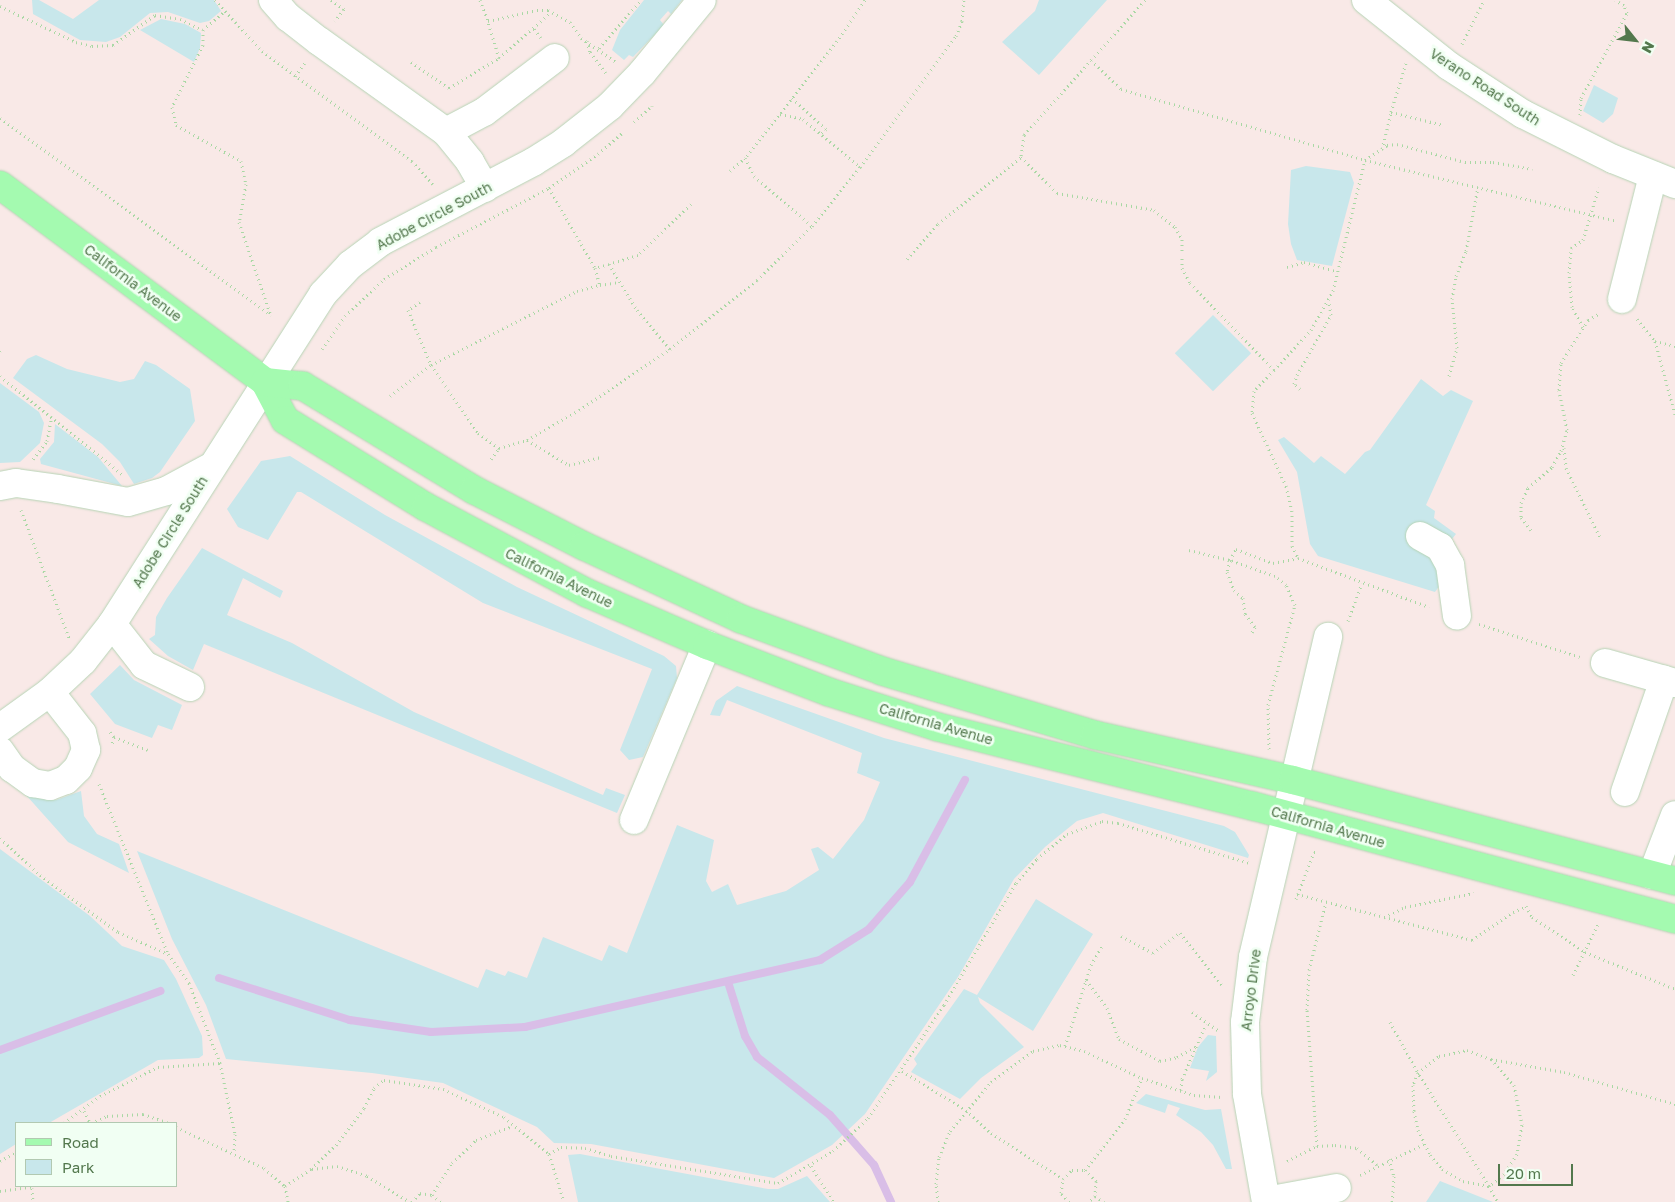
<!DOCTYPE html>
<style>
body{margin:0}
#map{position:relative;width:1675px;height:1202px;overflow:hidden;background:#eafded;font-family:"Golos Text",sans-serif}
div>[style]{position:absolute}
[style*='--x']{left:calc(var(--x)*1px);top:calc(var(--y)*1px);width:calc(var(--w)*1px);rotate:calc(var(--a)*1deg)}
.education>*{inset:0;background:#f9e9e7}
.green>*{inset:0;background:#c8e7eb;transform-origin:0 0}
.stream>*{height:8px;margin:-4px;padding:0 4px;transform-origin:4px;border-radius:4px;background:#d9bee7}
.path>*{height:3px;margin-top:-1.5px;transform-origin:0;background:repeating-linear-gradient(90deg,#a9d8a4 0 1px,transparent 0 5px)}
.roads{filter:drop-shadow(0 0 1px #b6d4b5) drop-shadow(0 0 1px #b6d4b5)}
.minor>*{height:28px;margin:-14px;padding:0 14px;transform-origin:14px;border-radius:14px;background:#fff}
.major>*{height:28px;margin:-14px;padding:0 14px;transform-origin:14px;border-radius:14px;background:#a4fab0}
span{translate:-50% -50%;white-space:nowrap;text-align:center;line-height:1.15;-webkit-text-stroke:5px #f1fff3;paint-order:stroke}
.street-label{font-size:14px;color:#53784d}
.legend{position:absolute;left:15px;top:1122px;width:162px;height:65px;box-sizing:border-box;background:#f1fff3;border:1px solid #b2c9b1;margin:0;padding:6px 9px;list-style:none;font-size:15px;color:#53784d}
.legend li{display:flex;align-items:center;gap:10px;height:25px}
.legend b{width:25px;border:1px solid #b2c9b1}
.north{position:absolute;left:1610px;top:15px;width:50px;height:50px;-webkit-text-stroke:4px #f1fff3;paint-order:stroke;rotate:119deg;font-size:14px;font-weight:700;line-height:20px;text-align:center;color:#53784d}
.north::after{content:'';display:block;margin:auto;width:18px;height:22px;background:#53784d;clip-path:polygon(50% 0,100% 100%,50% 72%,0 100%)}
.scale{position:absolute;left:1498px;top:1164px;width:75px;height:22px;box-sizing:border-box;border:2px solid #53784d;border-top:0;padding-left:6px;font-size:15px;line-height:18px;white-space:nowrap;color:#53784d;-webkit-text-stroke:4px #f1fff3;paint-order:stroke}
</style>
<div id="map">
<div class="education">
<div style="clip-path:polygon(evenodd,0 0,1675px 0,1675px 1202px,0 1202px,0 0,16px 1123px,176px 1123px,176px 1186px,16px 1186px,16px 1123px)"></div>
</div>
<div class="green">
<div style="clip-path:polygon(32px 0,39px 0,73px 19px,99px 0,214px 0,221px 11px,209px 21px,200px 23px,168px 12px,150px 13px,120px 37px,106px 42px,80px 40px,33px 14px)"></div>
<div style="clip-path:polygon(644px 0,682px 0,671px 14px,668px 11px,660px 20px,664px 25px,633px 57px,629px 55px,624px 60px,612px 50px,620px 30px)"></div>
<div style="clip-path:polygon(1039px 0,1107px 0,1039px 75px,1002px 42px,1035px 11px)"></div>
<div style="clip-path:polygon(161px 19px,185px 24px,201px 33px,200px 48px,194px 62px,140px 30px)"></div>
<div style="clip-path:polygon(1594px 85px,1618px 98px,1613px 114px,1603px 123px,1583px 111px)"></div>
<div style="clip-path:polygon(1306px 166px,1350px 172px,1354px 183px,1332px 266px,1297px 260px,1291px 244px,1288px 224px,1291px 170px)"></div>
<div style="left:1213px;top:315px;width:54px;height:54px;rotate:45deg"></div>
<div style="clip-path:polygon(36px 355px,67px 369px,120px 382px,134px 379px,145px 361px,156px 365px,190px 389px,195px 421px,160px 472px,152px 478px,134px 484px,120px 462px,102px 444px,13px 378px,27px 359px)"></div>
<div style="clip-path:polygon(1421px 379px,1443px 396px,1451px 390px,1473px 401px,1426px 505px,1435px 511px,1434px 518px,1456px 534px,1452px 539px,1421px 524px,1410px 546px,1431px 555px,1436px 563px,1440px 585px,1435px 592px,1318px 556px,1310px 544px,1297px 472px,1278px 440px,1284px 437px,1314px 463px,1321px 456px,1345px 474px,1365px 452px,1370px 450px)"></div>
<div style="clip-path:polygon(0 383px,39px 412px,44px 423px,40px 443px,20px 462px,0 463px)"></div>
<div style="clip-path:polygon(55px 424px,98px 457px,122px 486px,41px 464px,40px 459px,54px 442px)"></div>
<div style="clip-path:polygon(290px 456px,385px 515px,517px 587px,664px 656px,676px 666px,677px 678px,643px 757px,629px 760px,620px 750px,652px 669px,483px 603px,301px 492px,297px 492px,268px 540px,238px 527px,227px 509px,261px 461px)"></div>
<div style="clip-path:polygon(202px 548px,283px 591px,280px 598px,243px 578px,227px 615px,292px 643px,414px 712px,603px 795px,606px 788px,625px 795px,617px 813px,204px 644px,193px 670px,168px 656px,149px 639px,155px 635px,156px 617px,167px 598px)"></div>
<div style="clip-path:polygon(120px 665px,134px 680px,182px 705px,172px 730px,158px 725px,152px 738px,115px 724px,90px 694px)"></div>
<div style="clip-path:polygon(737px 686px,884px 738px,1224px 826px,1235px 832px,1249px 855px,1248px 858px,1103px 813px,1077px 821px,1045px 847px,1014px 879px,958px 977px,865px 1114px,832px 1145px,774px 1178px,591px 1144px,554px 1143px,537px 1127px,443px 1083px,372px 1073px,226px 1059px,206px 1005px,172px 939px,137px 851px,478px 988px,486px 969px,505px 976px,508px 971px,527px 978px,543px 937px,602px 961px,609px 945px,627px 953px,677px 825px,714px 840px,706px 881px,712px 892px,728px 884px,737px 905px,786px 891px,819px 870px,811px 849px,818px 847px,833px 859px,864px 820px,880px 782px,857px 773px,862px 753px,727px 700px,720px 716px,710px 715px,716px 701px)"></div>
<div style="clip-path:polygon(81px 791px,84px 816px,97px 834px,119px 844px,129px 873px,68px 842px,26px 795px,56px 800px)"></div>
<div style="clip-path:polygon(0 849px,90px 916px,122px 946px,164px 960px,176px 979px,202px 1036px,203px 1055px,199px 1058px,158px 1060px,49px 1123px,16px 1123px,16px 1144px,0 1154px)"></div>
<div style="clip-path:polygon(1036px 899px,1093px 934px,1033px 1031px,978px 997px,980px 1003px,1024px 1047px,981px 1078px,960px 1099px,911px 1072px,917px 1064px,914px 1059px,964px 989px,977px 995px)"></div>
<div style="clip-path:polygon(1208px 1035px,1216px 1036px,1217px 1072px,1206px 1081px,1209px 1071px,1190px 1068px,1198px 1047px)"></div>
<div style="clip-path:polygon(1146px 1094px,1205px 1110px,1221px 1109px,1232px 1169px,1226px 1169px,1213px 1145px,1201px 1132px,1176px 1115px,1180px 1108px,1168px 1104px,1165px 1113px,1136px 1103px)"></div>
<div style="clip-path:polygon(580px 1154px,768px 1189px,778px 1189px,807px 1176px,830px 1202px,578px 1202px,568px 1155px)"></div>
<div style="clip-path:polygon(1440px 1181px,1493px 1202px,1426px 1202px)"></div>
</div>
<div class="stream">
<div style="--x:219;--y:978;--w:138;--a:17.8"></div>
<div style="--x:350;--y:1020;--w:82;--a:8.4"></div>
<div style="--x:431;--y:1032;--w:94;--a:-3"></div>
<div style="--x:525;--y:1027;--w:303;--a:-12.8"></div>
<div style="--x:820;--y:960;--w:58;--a:-32.3"></div>
<div style="--x:869;--y:929;--w:62;--a:-48.9"></div>
<div style="--x:910;--y:882;--w:116;--a:-61.7"></div>
<div style="--x:728;--y:982;--w:57;--a:72.5"></div>
<div style="--x:745;--y:1036;--w:24;--a:60"></div>
<div style="--x:757;--y:1057;--w:93;--a:38.5"></div>
<div style="--x:830;--y:1115;--w:67;--a:48.7"></div>
<div style="--x:874;--y:1165;--w:41;--a:65.3"></div>
<div style="--x:0;--y:1050;--w:171;--a:-20.2"></div>
</div>
<div class="path">
<div style="--x:215;--y:0;--w:69;--a:47.3"></div>
<div style="--x:262;--y:51;--w:186;--a:36.3"></div>
<div style="--x:412;--y:161;--w:31;--a:48"></div>
<div style="--x:331;--y:0;--w:16;--a:35"></div>
<div style="--x:344;--y:9;--w:15;--a:127"></div>
<div style="--x:480;--y:0;--w:22;--a:69"></div>
<div style="--x:865;--y:0;--w:50;--a:124.3"></div>
<div style="--x:837;--y:41;--w:149;--a:128.2"></div>
<div style="--x:745;--y:158;--w:20;--a:63"></div>
<div style="--x:754;--y:176;--w:77;--a:40.8"></div>
<div style="--x:812;--y:226;--w:76;--a:-50.9"></div>
<div style="--x:860;--y:167;--w:162;--a:-53.8"></div>
<div style="--x:956;--y:36;--w:16;--a:-68"></div>
<div style="--x:962;--y:21;--w:21;--a:-85"></div>
<div style="--x:1145;--y:0;--w:181;--a:131.9"></div>
<div style="--x:1024;--y:135;--w:22;--a:98"></div>
<div style="--x:1021;--y:157;--w:51;--a:45"></div>
<div style="--x:1057;--y:193;--w:98;--a:9.9"></div>
<div style="--x:1154;--y:210;--w:27;--a:39"></div>
<div style="--x:1175;--y:227;--w:14;--a:60"></div>
<div style="--x:1182;--y:239;--w:29;--a:90"></div>
<div style="--x:1182;--y:268;--w:17;--a:62"></div>
<div style="--x:1190;--y:283;--w:121;--a:46"></div>
<div style="--x:1274;--y:370;--w:54;--a:-47.2"></div>
<div style="--x:1311;--y:330;--w:45;--a:-60.6"></div>
<div style="--x:1333;--y:291;--w:135;--a:-76.3"></div>
<div style="--x:1365;--y:160;--w:27;--a:-34"></div>
<div style="--x:1387;--y:145;--w:10;--a:-6"></div>
<div style="--x:1397;--y:144;--w:70;--a:14.8"></div>
<div style="--x:1465;--y:162;--w:28;--a:0"></div>
<div style="--x:1493;--y:162;--w:40;--a:10"></div>
<div style="--x:0;--y:6;--w:84;--a:25.3"></div>
<div style="--x:76;--y:42;--w:16;--a:14"></div>
<div style="--x:92;--y:46;--w:21;--a:-3"></div>
<div style="--x:113;--y:45;--w:52;--a:-35.5"></div>
<div style="--x:155;--y:15;--w:25;--a:9"></div>
<div style="--x:180;--y:19;--w:25;--a:26"></div>
<div style="--x:203;--y:30;--w:28;--a:-41"></div>
<div style="--x:534;--y:29;--w:11;--a:52"></div>
<div style="--x:203;--y:30;--w:15;--a:90"></div>
<div style="--x:203;--y:45;--w:69;--a:116.6"></div>
<div style="--x:172;--y:107;--w:18;--a:77"></div>
<div style="--x:176;--y:125;--w:74;--a:29"></div>
<div style="--x:241;--y:161;--w:24;--a:78"></div>
<div style="--x:246;--y:184;--w:39;--a:100"></div>
<div style="--x:239;--y:222;--w:99;--a:71.2"></div>
<div style="--x:587;--y:41;--w:11;--a:75"></div>
<div style="--x:590;--y:52;--w:26;--a:53"></div>
<div style="--x:1462;--y:44;--w:49;--a:-63.4"></div>
<div style="--x:599;--y:48;--w:64;--a:-48.8"></div>
<div style="--x:499;--y:58;--w:69;--a:-41.5"></div>
<div style="--x:1091;--y:60;--w:42;--a:44"></div>
<div style="--x:1121;--y:89;--w:254;--a:16.2"></div>
<div style="--x:1365;--y:160;--w:259;--a:13.6"></div>
<div style="--x:411;--y:62;--w:46;--a:34.4"></div>
<div style="--x:449;--y:88;--w:58;--a:-31"></div>
<div style="--x:499;--y:58;--w:39;--a:-107"></div>
<div style="--x:488;--y:21;--w:50;--a:-12.7"></div>
<div style="--x:537;--y:10;--w:11;--a:0"></div>
<div style="--x:548;--y:10;--w:25;--a:29"></div>
<div style="--x:570;--y:22;--w:19;--a:55"></div>
<div style="--x:581;--y:38;--w:42;--a:34.4"></div>
<div style="--x:295;--y:76;--w:17;--a:-54"></div>
<div style="--x:792;--y:98;--w:46;--a:42.4"></div>
<div style="--x:826;--y:129;--w:6;--a:141"></div>
<div style="--x:1391;--y:112;--w:51;--a:-73"></div>
<div style="--x:780;--y:114;--w:24;--a:12"></div>
<div style="--x:803;--y:119;--w:75;--a:40.1"></div>
<div style="--x:1580;--y:115;--w:17;--a:-87"></div>
<div style="--x:1581;--y:98;--w:97;--a:-61.6"></div>
<div style="--x:1627;--y:13;--w:9;--a:-111"></div>
<div style="--x:1624;--y:5;--w:10;--a:-151"></div>
<div style="--x:0;--y:118;--w:335;--a:36"></div>
<div style="--x:634;--y:122;--w:24;--a:-42"></div>
<div style="--x:652;--y:106;--w:4;--a:-90"></div>
<div style="--x:1382;--y:149;--w:38;--a:-76"></div>
<div style="--x:1391;--y:112;--w:54;--a:14"></div>
<div style="--x:730;--y:171;--w:20;--a:-41"></div>
<div style="--x:549;--y:188;--w:60;--a:-34.8"></div>
<div style="--x:598;--y:154;--w:32;--a:-41"></div>
<div style="--x:691;--y:204;--w:74;--a:136.1"></div>
<div style="--x:638;--y:255;--w:30;--a:163"></div>
<div style="--x:609;--y:264;--w:54;--a:58.7"></div>
<div style="--x:637;--y:310;--w:51;--a:49.8"></div>
<div style="--x:670;--y:349;--w:111;--a:-38.4"></div>
<div style="--x:757;--y:280;--w:77;--a:-44.5"></div>
<div style="--x:907;--y:259;--w:47;--a:-48.5"></div>
<div style="--x:938;--y:224;--w:107;--a:-38.9"></div>
<div style="--x:609;--y:264;--w:15;--a:164"></div>
<div style="--x:595;--y:268;--w:18;--a:74"></div>
<div style="--x:600;--y:285;--w:20;--a:-9"></div>
<div style="--x:1287;--y:267;--w:18;--a:-16"></div>
<div style="--x:1304;--y:262;--w:35;--a:16"></div>
<div style="--x:420;--y:302;--w:14;--a:146"></div>
<div style="--x:408;--y:310;--w:60;--a:67.3"></div>
<div style="--x:431;--y:365;--w:83;--a:55.3"></div>
<div style="--x:478;--y:433;--w:26;--a:36"></div>
<div style="--x:499;--y:448;--w:29;--a:-16"></div>
<div style="--x:527;--y:440;--w:60;--a:-30"></div>
<div style="--x:579;--y:410;--w:110;--a:-33.8"></div>
<div style="--x:1637;--y:319;--w:28;--a:51"></div>
<div style="--x:1655;--y:341;--w:76;--a:74.7"></div>
<div style="--x:1583;--y:327;--w:23;--a:-119"></div>
<div style="--x:1572;--y:307;--w:34;--a:-95"></div>
<div style="--x:1569;--y:273;--w:25;--a:-85"></div>
<div style="--x:1571;--y:248;--w:14;--a:-34"></div>
<div style="--x:1583;--y:240;--w:55;--a:-73.2"></div>
<div style="--x:1655;--y:341;--w:21;--a:14"></div>
<div style="--x:322;--y:349;--w:40;--a:-55.1"></div>
<div style="--x:345;--y:316;--w:54;--a:-43.5"></div>
<div style="--x:384;--y:279;--w:61;--a:-31.6"></div>
<div style="--x:436;--y:247;--w:127;--a:-27.6"></div>
<div style="--x:549;--y:188;--w:92;--a:60.1"></div>
<div style="--x:0;--y:351;--w:1;--a:-45"></div>
<div style="--x:1274;--y:370;--w:29;--a:134"></div>
<div style="--x:1254;--y:391;--w:22;--a:95"></div>
<div style="--x:1252;--y:413;--w:81;--a:65"></div>
<div style="--x:1286;--y:486;--w:26;--a:77"></div>
<div style="--x:1292;--y:511;--w:35;--a:90"></div>
<div style="--x:1292;--y:546;--w:13;--a:63"></div>
<div style="--x:1298;--y:558;--w:140;--a:20.5"></div>
<div style="--x:0;--y:376;--w:156;--a:38.8"></div>
<div style="--x:1449;--y:376;--w:29;--a:-74"></div>
<div style="--x:1457;--y:348;--w:49;--a:-95.8"></div>
<div style="--x:1452;--y:299;--w:23;--a:-80"></div>
<div style="--x:1456;--y:276;--w:27;--a:-68"></div>
<div style="--x:1466;--y:251;--w:65;--a:-79.4"></div>
<div style="--x:1300;--y:389;--w:8;--a:-140"></div>
<div style="--x:1294;--y:384;--w:9;--a:-72"></div>
<div style="--x:1297;--y:375;--w:69;--a:-60.5"></div>
<div style="--x:1331;--y:315;--w:13;--a:-99"></div>
<div style="--x:390;--y:396;--w:51;--a:-37.1"></div>
<div style="--x:431;--y:365;--w:164;--a:-26.9"></div>
<div style="--x:577;--y:291;--w:24;--a:-15"></div>
<div style="--x:527;--y:440;--w:49;--a:30.8"></div>
<div style="--x:569;--y:465;--w:33;--a:-14"></div>
<div style="--x:1564;--y:448;--w:20;--a:84"></div>
<div style="--x:1566;--y:468;--w:77;--a:63.8"></div>
<div style="--x:33;--y:459;--w:23;--a:-52"></div>
<div style="--x:47;--y:441;--w:25;--a:-79"></div>
<div style="--x:491;--y:459;--w:14;--a:-54"></div>
<div style="--x:21;--y:510;--w:137;--a:69.4"></div>
<div style="--x:1531;--y:530;--w:16;--a:-128"></div>
<div style="--x:1521;--y:517;--w:14;--a:-90"></div>
<div style="--x:1521;--y:503;--w:17;--a:-65"></div>
<div style="--x:1528;--y:488;--w:32;--a:-41"></div>
<div style="--x:1552;--y:467;--w:18;--a:-61"></div>
<div style="--x:1561;--y:451;--w:22;--a:-74"></div>
<div style="--x:1567;--y:430;--w:41;--a:-101.3"></div>
<div style="--x:1559;--y:390;--w:27;--a:-86"></div>
<div style="--x:1561;--y:363;--w:51;--a:-57.9"></div>
<div style="--x:1588;--y:320;--w:14;--a:-30"></div>
<div style="--x:1189;--y:550;--w:42;--a:13.7"></div>
<div style="--x:1230;--y:560;--w:12;--a:104"></div>
<div style="--x:1227;--y:572;--w:19;--a:69"></div>
<div style="--x:1234;--y:590;--w:12;--a:42"></div>
<div style="--x:1243;--y:598;--w:16;--a:83"></div>
<div style="--x:1245;--y:614;--w:16;--a:52"></div>
<div style="--x:1255;--y:627;--w:8;--a:120"></div>
<div style="--x:1348;--y:621;--w:40;--a:-69.8"></div>
<div style="--x:1479;--y:624;--w:106;--a:18.1"></div>
<div style="--x:110;--y:732;--w:6;--a:51"></div>
<div style="--x:114;--y:737;--w:7;--a:106"></div>
<div style="--x:114;--y:737;--w:36;--a:21"></div>
<div style="--x:1269;--y:749;--w:44;--a:-91.3"></div>
<div style="--x:1268;--y:705;--w:104;--a:-74.9"></div>
<div style="--x:1295;--y:605;--w:22;--a:-114"></div>
<div style="--x:1286;--y:585;--w:14;--a:-141"></div>
<div style="--x:1275;--y:576;--w:48;--a:-160.4"></div>
<div style="--x:1230;--y:560;--w:13;--a:-61"></div>
<div style="--x:1236;--y:549;--w:40;--a:21"></div>
<div style="--x:1273;--y:563;--w:25;--a:-11"></div>
<div style="--x:99;--y:784;--w:183;--a:67.9"></div>
<div style="--x:0;--y:838;--w:54;--a:42.8"></div>
<div style="--x:40;--y:875;--w:97;--a:36.2"></div>
<div style="--x:118;--y:932;--w:55;--a:23.7"></div>
<div style="--x:168;--y:954;--w:36;--a:54"></div>
<div style="--x:189;--y:983;--w:86;--a:68.8"></div>
<div style="--x:220;--y:1063;--w:73;--a:78.1"></div>
<div style="--x:235;--y:1134;--w:18;--a:93"></div>
<div style="--x:1297;--y:894;--w:181;--a:14.7"></div>
<div style="--x:1472;--y:940;--w:50;--a:-34.3"></div>
<div style="--x:1513;--y:912;--w:13;--a:-23"></div>
<div style="--x:1296;--y:899;--w:50;--a:-69"></div>
<div style="--x:1314;--y:852;--w:3;--a:0"></div>
<div style="--x:1526;--y:906;--w:13;--a:61"></div>
<div style="--x:1532;--y:917;--w:64;--a:33.4"></div>
<div style="--x:1585;--y:952;--w:97;--a:22.3"></div>
<div style="--x:1384;--y:917;--w:23;--a:-25"></div>
<div style="--x:1405;--y:907;--w:70;--a:-11.5"></div>
<div style="--x:1121;--y:936;--w:36;--a:28"></div>
<div style="--x:1153;--y:953;--w:34;--a:-37"></div>
<div style="--x:1180;--y:933;--w:67;--a:51.1"></div>
<div style="--x:1573;--y:975;--w:57;--a:-63.9"></div>
<div style="--x:1086;--y:980;--w:35;--a:53"></div>
<div style="--x:1107;--y:1008;--w:33;--a:69"></div>
<div style="--x:1119;--y:1039;--w:47;--a:28.2"></div>
<div style="--x:1160;--y:1061;--w:17;--a:-13"></div>
<div style="--x:1177;--y:1057;--w:21;--a:-29"></div>
<div style="--x:1192;--y:1012;--w:33;--a:35"></div>
<div style="--x:1390;--y:1022;--w:58;--a:61.2"></div>
<div style="--x:1418;--y:1073;--w:13;--a:113"></div>
<div style="--x:1413;--y:1085;--w:26;--a:88"></div>
<div style="--x:1414;--y:1111;--w:19;--a:78"></div>
<div style="--x:1418;--y:1130;--w:28;--a:64"></div>
<div style="--x:1430;--y:1155;--w:18;--a:49"></div>
<div style="--x:1442;--y:1169;--w:24;--a:30"></div>
<div style="--x:1463;--y:1181;--w:26;--a:11"></div>
<div style="--x:1489;--y:1186;--w:18;--a:61"></div>
<div style="--x:1065;--y:1046;--w:85;--a:-72.2"></div>
<div style="--x:1091;--y:965;--w:24;--a:-60"></div>
<div style="--x:1491;--y:1059;--w:35;--a:49"></div>
<div style="--x:1514;--y:1085;--w:41;--a:78.7"></div>
<div style="--x:1522;--y:1125;--w:29;--a:100"></div>
<div style="--x:1517;--y:1154;--w:24;--a:123"></div>
<div style="--x:1504;--y:1174;--w:19;--a:141"></div>
<div style="--x:1489;--y:1186;--w:133;--a:-122.1"></div>
<div style="--x:1418;--y:1073;--w:27;--a:-39"></div>
<div style="--x:1439;--y:1056;--w:29;--a:-12"></div>
<div style="--x:1467;--y:1050;--w:26;--a:21"></div>
<div style="--x:1491;--y:1059;--w:74;--a:10.1"></div>
<div style="--x:1564;--y:1072;--w:116;--a:16.1"></div>
<div style="--x:902;--y:1071;--w:75;--a:31.4"></div>
<div style="--x:966;--y:1110;--w:34;--a:43"></div>
<div style="--x:991;--y:1133;--w:85;--a:32.6"></div>
<div style="--x:1181;--y:1090;--w:11;--a:-85"></div>
<div style="--x:1182;--y:1079;--w:60;--a:-66.4"></div>
<div style="--x:84;--y:1111;--w:13;--a:63"></div>
<div style="--x:64;--y:1123;--w:45;--a:-36.9"></div>
<div style="--x:100;--y:1096;--w:65;--a:-26.6"></div>
<div style="--x:158;--y:1067;--w:62;--a:-3.7"></div>
<div style="--x:91;--y:1123;--w:17;--a:-24"></div>
<div style="--x:107;--y:1116;--w:36;--a:-3"></div>
<div style="--x:143;--y:1114;--w:28;--a:19"></div>
<div style="--x:176;--y:1127;--w:97;--a:25"></div>
<div style="--x:264;--y:1168;--w:28;--a:41"></div>
<div style="--x:285;--y:1186;--w:16;--a:79"></div>
<div style="--x:1317;--y:1146;--w:136;--a:-94.2"></div>
<div style="--x:1307;--y:1010;--w:40;--a:-87.1"></div>
<div style="--x:1309;--y:970;--w:70;--a:-76"></div>
<div style="--x:549;--y:1154;--w:14;--a:-30"></div>
<div style="--x:561;--y:1147;--w:24;--a:2"></div>
<div style="--x:585;--y:1148;--w:27;--a:17"></div>
<div style="--x:611;--y:1156;--w:169;--a:9.2"></div>
<div style="--x:778;--y:1183;--w:64;--a:-30.2"></div>
<div style="--x:833;--y:1151;--w:48;--a:-43.3"></div>
<div style="--x:868;--y:1118;--w:136;--a:-56.1"></div>
<div style="--x:944;--y:1005;--w:142;--a:-59.5"></div>
<div style="--x:1016;--y:883;--w:32;--a:-49"></div>
<div style="--x:1037;--y:859;--w:39;--a:-40"></div>
<div style="--x:1067;--y:834;--w:37;--a:-20"></div>
<div style="--x:1102;--y:821;--w:16;--a:7"></div>
<div style="--x:1118;--y:823;--w:138;--a:16.9"></div>
<div style="--x:1389;--y:1159;--w:18;--a:74"></div>
<div style="--x:1394;--y:1176;--w:26;--a:94"></div>
<div style="--x:0;--y:1161;--w:18;--a:-29"></div>
<div style="--x:1287;--y:1161;--w:34;--a:-27"></div>
<div style="--x:1317;--y:1146;--w:18;--a:-3"></div>
<div style="--x:1335;--y:1145;--w:22;--a:8"></div>
<div style="--x:1357;--y:1148;--w:26;--a:40"></div>
<div style="--x:811;--y:1166;--w:43;--a:57.4"></div>
<div style="--x:312;--y:1169;--w:25;--a:-7"></div>
<div style="--x:337;--y:1166;--w:32;--a:18"></div>
<div style="--x:367;--y:1176;--w:50;--a:31.2"></div>
<div style="--x:1085;--y:1170;--w:65;--a:-51.9"></div>
<div style="--x:1125;--y:1119;--w:44;--a:-67.5"></div>
<div style="--x:1360;--y:1175;--w:71;--a:-25.8"></div>
<div style="--x:285;--y:1186;--w:31;--a:-33"></div>
<div style="--x:311;--y:1169;--w:35;--a:-44"></div>
<div style="--x:336;--y:1145;--w:46;--a:-52.9"></div>
<div style="--x:364;--y:1108;--w:22;--a:-63"></div>
<div style="--x:374;--y:1088;--w:13;--a:-39"></div>
<div style="--x:384;--y:1080;--w:60;--a:8.7"></div>
<div style="--x:443;--y:1089;--w:67;--a:24.7"></div>
<div style="--x:504;--y:1117;--w:58;--a:39.4"></div>
<div style="--x:549;--y:1154;--w:50;--a:72.6"></div>
<div style="--x:32;--y:1188;--w:14;--a:86"></div>
<div style="--x:0;--y:1191;--w:34;--a:-8"></div>
<div style="--x:432;--y:1195;--w:38;--a:-58"></div>
<div style="--x:452;--y:1163;--w:21;--a:-43"></div>
<div style="--x:467;--y:1149;--w:13;--a:-45"></div>
<div style="--x:476;--y:1140;--w:39;--a:-21"></div>
<div style="--x:1095;--y:1196;--w:11;--a:34"></div>
<div style="--x:412;--y:1202;--w:12;--a:-48"></div>
<div style="--x:420;--y:1193;--w:12;--a:9"></div>
<div style="--x:432;--y:1195;--w:11;--a:38"></div>
<div style="--x:938;--y:1202;--w:18;--a:-96"></div>
<div style="--x:936;--y:1184;--w:27;--a:-84"></div>
<div style="--x:939;--y:1157;--w:28;--a:-67"></div>
<div style="--x:950;--y:1131;--w:64;--a:-50.1"></div>
<div style="--x:991;--y:1082;--w:52;--a:-36.4"></div>
<div style="--x:1033;--y:1051;--w:28;--a:-13"></div>
<div style="--x:1060;--y:1045;--w:25;--a:14"></div>
<div style="--x:1084;--y:1051;--w:64;--a:25"></div>
<div style="--x:1142;--y:1078;--w:55;--a:18.1"></div>
<div style="--x:1194;--y:1095;--w:28;--a:4"></div>
<div style="--x:1069;--y:1202;--w:12;--a:-132"></div>
<div style="--x:1061;--y:1193;--w:14;--a:-82"></div>
<div style="--x:1063;--y:1179;--w:13;--a:-45"></div>
<div style="--x:1072;--y:1170;--w:13;--a:0"></div>
<div style="--x:1085;--y:1170;--w:16;--a:45"></div>
<div style="--x:1096;--y:1181;--w:15;--a:94"></div>
<div style="--x:1095;--y:1196;--w:9;--a:139"></div>
</div>
<div class="roads">
<div class="minor">
<div style="--x:273;--y:0;--w:23;--a:49"></div>
<div style="--x:288;--y:17;--w:39;--a:38"></div>
<div style="--x:319;--y:41;--w:156;--a:35.6"></div>
<div style="--x:446;--y:132;--w:38;--a:51"></div>
<div style="--x:470;--y:162;--w:30;--a:60"></div>
<div style="--x:1366;--y:0;--w:106;--a:38.5"></div>
<div style="--x:1449;--y:66;--w:88;--a:33"></div>
<div style="--x:1523;--y:114;--w:101;--a:26.6"></div>
<div style="--x:1613;--y:159;--w:67;--a:22"></div>
<div style="--x:446;--y:132;--w:43;--a:-27.8"></div>
<div style="--x:484;--y:112;--w:89;--a:-37.3"></div>
<div style="--x:1622;--y:299;--w:127;--a:-75.9"></div>
<div style="--x:0;--y:486;--w:16;--a:-11"></div>
<div style="--x:16;--y:483;--w:42;--a:8.1"></div>
<div style="--x:58;--y:489;--w:71;--a:10.5"></div>
<div style="--x:128;--y:502;--w:40;--a:-16"></div>
<div style="--x:166;--y:491;--w:49;--a:-28.1"></div>
<div style="--x:1420;--y:536;--w:23;--a:29"></div>
<div style="--x:1440;--y:547;--w:21;--a:61"></div>
<div style="--x:1450;--y:565;--w:51;--a:82.2"></div>
<div style="--x:112;--y:624;--w:52;--a:52"></div>
<div style="--x:144;--y:665;--w:51;--a:25.6"></div>
<div style="--x:1605;--y:663;--w:73;--a:15.9"></div>
<div style="--x:0;--y:728;--w:62;--a:-35.8"></div>
<div style="--x:50;--y:692;--w:45;--a:-43.2"></div>
<div style="--x:83;--y:661;--w:47;--a:-51.9"></div>
<div style="--x:112;--y:624;--w:392;--a:-57.4"></div>
<div style="--x:323;--y:294;--w:40;--a:-47"></div>
<div style="--x:350;--y:265;--w:38;--a:-37"></div>
<div style="--x:380;--y:242;--w:173;--a:-27.6"></div>
<div style="--x:533;--y:162;--w:36;--a:-32"></div>
<div style="--x:563;--y:143;--w:60;--a:-38.2"></div>
<div style="--x:610;--y:106;--w:46;--a:-45.9"></div>
<div style="--x:642;--y:73;--w:94;--a:-50.6"></div>
<div style="--x:0;--y:751;--w:21;--a:55"></div>
<div style="--x:12;--y:768;--w:26;--a:36"></div>
<div style="--x:33;--y:783;--w:17;--a:10"></div>
<div style="--x:50;--y:786;--w:17;--a:-21"></div>
<div style="--x:66;--y:780;--w:17;--a:-45"></div>
<div style="--x:78;--y:768;--w:20;--a:-66"></div>
<div style="--x:86;--y:750;--w:17;--a:-103"></div>
<div style="--x:82;--y:733;--w:52;--a:-128"></div>
<div style="--x:1625;--y:792;--w:119;--a:-70.8"></div>
<div style="--x:634;--y:820;--w:190;--a:-67.4"></div>
<div style="--x:1652;--y:875;--w:64;--a:-69"></div>
<div style="--x:1266;--y:1201;--w:72;--a:-10.4"></div>
<div style="--x:1266;--y:1202;--w:110;--a:-100"></div>
<div style="--x:1247;--y:1094;--w:72;--a:-91.6"></div>
<div style="--x:1245;--y:1022;--w:65;--a:-83"></div>
<div style="--x:1253;--y:957;--w:329;--a:-76.8"></div>
</div>
<div class="major">
<div style="--x:0;--y:185;--w:330;--a:36.6"></div>
<div style="--x:265;--y:382;--w:43;--a:62.2"></div>
<div style="--x:285;--y:420;--w:166;--a:31.7"></div>
<div style="--x:426;--y:507;--w:183;--a:28.1"></div>
<div style="--x:587;--y:593;--w:131;--a:23.4"></div>
<div style="--x:707;--y:645;--w:131;--a:21.1"></div>
<div style="--x:829;--y:692;--w:114;--a:17.8"></div>
<div style="--x:938;--y:727;--w:325;--a:14.1"></div>
<div style="--x:1253;--y:806;--w:437;--a:15"></div>
<div style="--x:265;--y:382;--w:38;--a:6"></div>
<div style="--x:303;--y:386;--w:200;--a:31.3"></div>
<div style="--x:474;--y:490;--w:123;--a:27"></div>
<div style="--x:584;--y:546;--w:173;--a:24.9"></div>
<div style="--x:741;--y:619;--w:150;--a:20.2"></div>
<div style="--x:882;--y:671;--w:222;--a:16.7"></div>
<div style="--x:1095;--y:735;--w:203;--a:12.8"></div>
<div style="--x:1293;--y:780;--w:395;--a:14.8"></div>
</div>
</div>
<div class="street-label">
<span style="left:1485px;top:87px;rotate:33deg">Verano Road South</span>
<span style="left:434px;top:216px;rotate:-28deg">Adobe Circle South</span>
<span style="left:133px;top:283px;rotate:37deg">California Avenue</span>
<span style="left:170px;top:532px;rotate:-58deg">Adobe Circle South</span>
<span style="left:559px;top:578px;rotate:26deg">California Avenue</span>
<span style="left:936px;top:724px;rotate:16deg">California Avenue</span>
<span style="left:1328px;top:827px;rotate:16deg">California Avenue</span>
<span style="left:1251px;top:990px;rotate:-83deg">Arroyo Drive</span>
</div>
<ul class="legend">
<li><b style="height:6px;background:#a4fab0"></b>Road</li>
<li><b style="height:14px;background:#c8e7eb"></b>Park</li>
</ul>
<div class="north">N</div>
<div class="scale">20 m</div>
</div>
